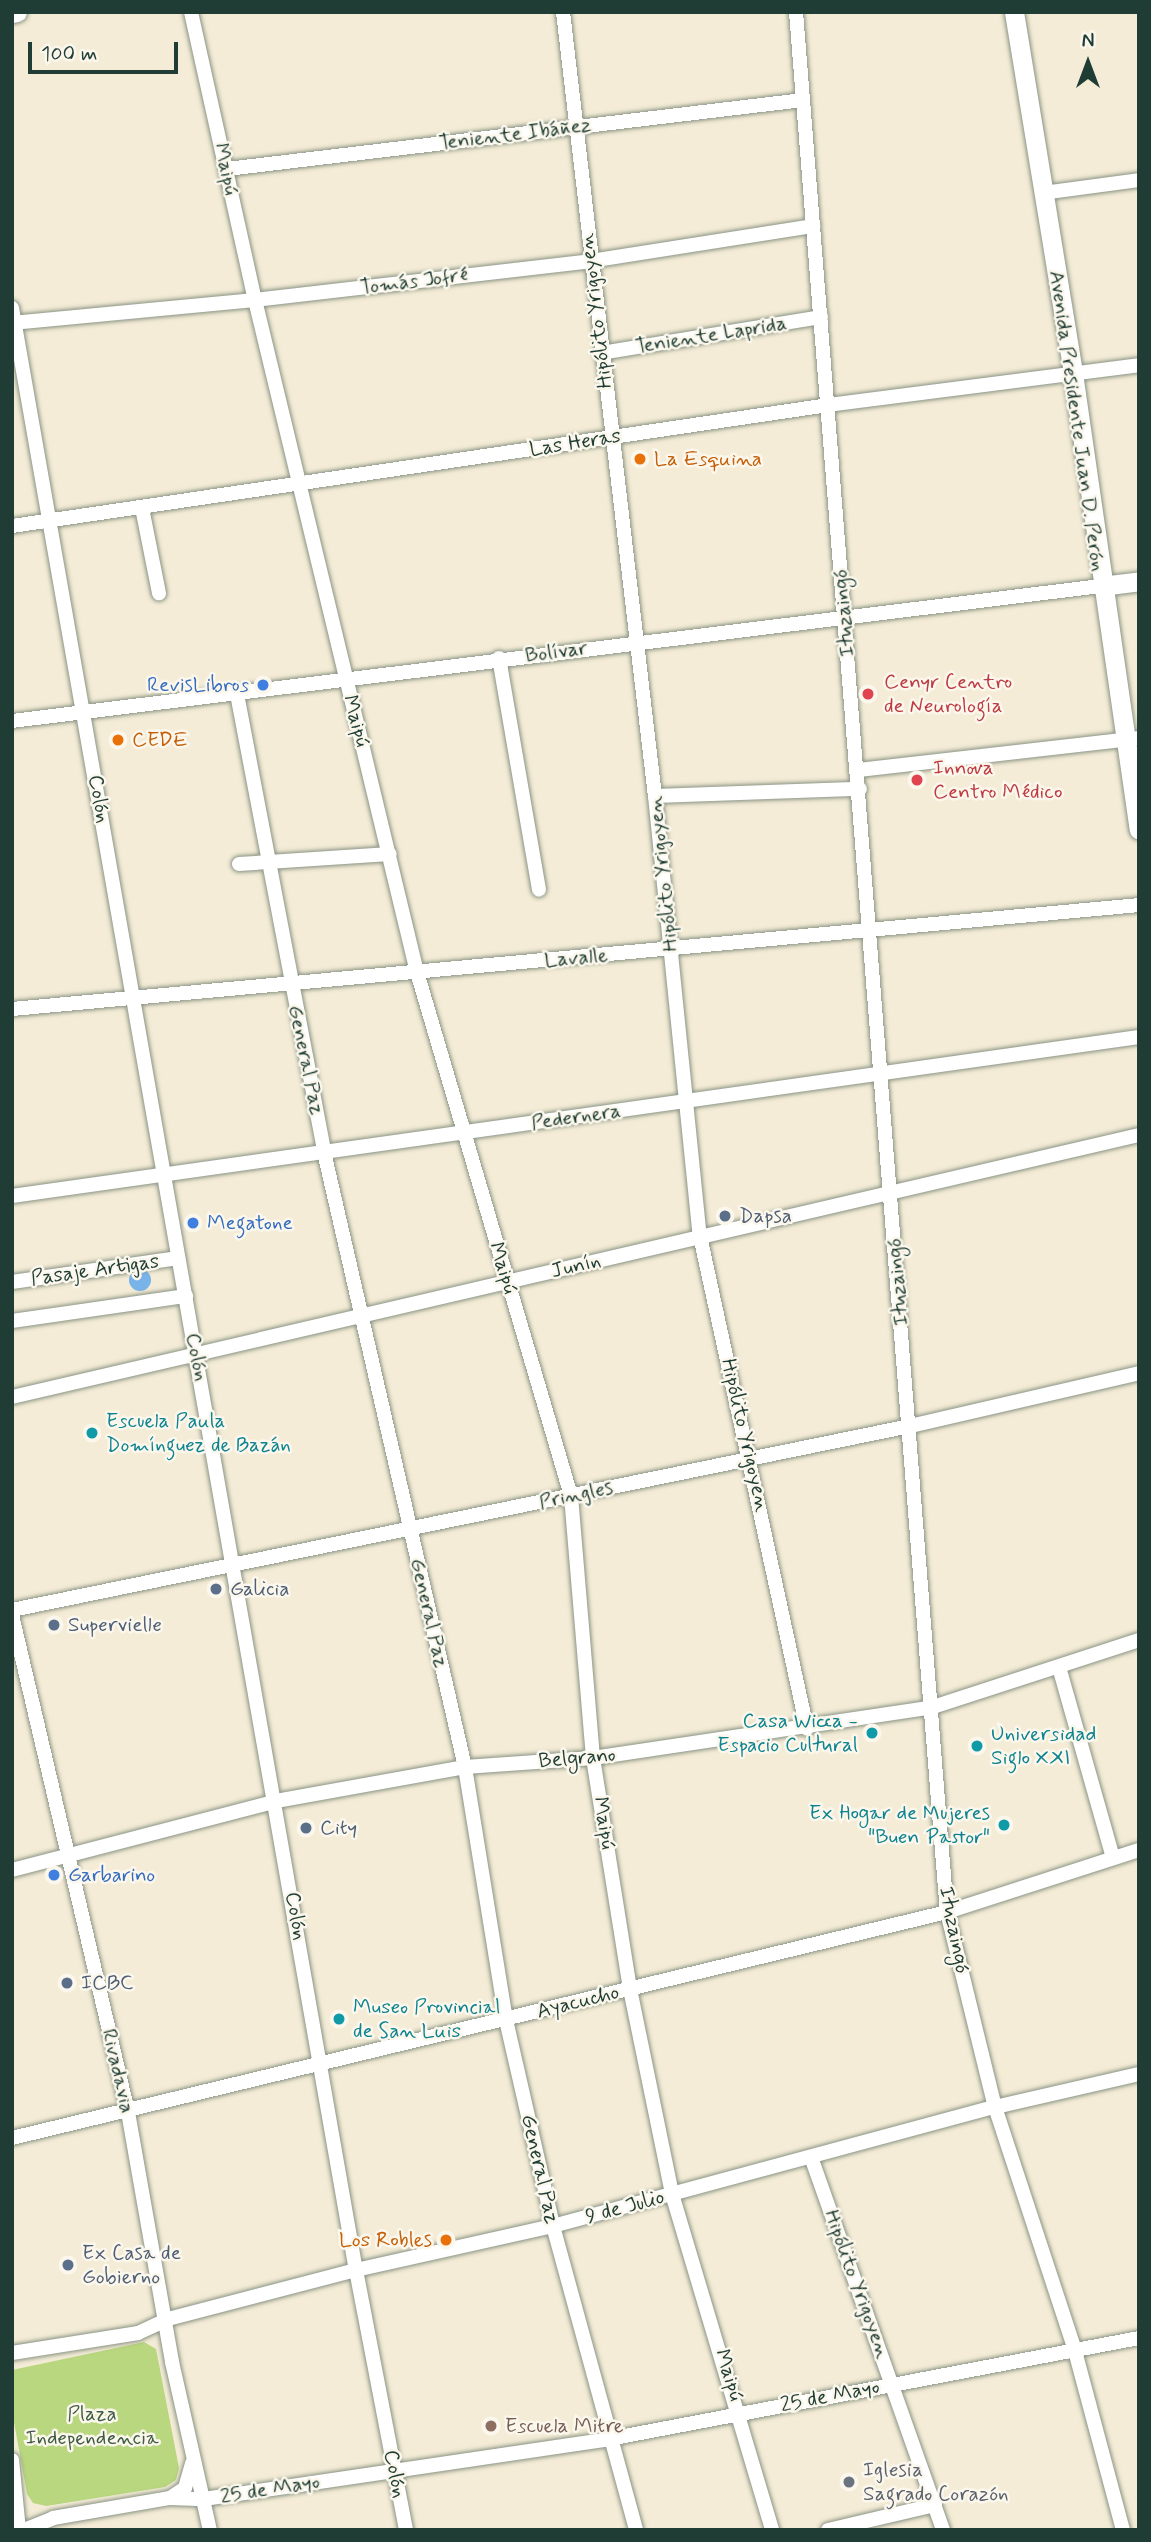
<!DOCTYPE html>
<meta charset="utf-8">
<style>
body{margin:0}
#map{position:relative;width:1151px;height:2542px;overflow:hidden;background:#f4ecd6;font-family:Mynerve,sans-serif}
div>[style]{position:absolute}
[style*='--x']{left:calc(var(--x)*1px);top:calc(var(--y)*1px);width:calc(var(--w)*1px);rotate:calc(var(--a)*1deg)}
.green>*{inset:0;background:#b8d77e}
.water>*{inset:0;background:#78b3ea}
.round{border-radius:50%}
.roads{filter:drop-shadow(0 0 2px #8a9485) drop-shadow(0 0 2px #8a9485)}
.minor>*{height:14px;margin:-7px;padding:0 7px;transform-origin:7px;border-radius:7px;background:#fff}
.major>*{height:19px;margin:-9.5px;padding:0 9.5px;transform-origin:9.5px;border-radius:9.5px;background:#fff}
.dots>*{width:19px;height:19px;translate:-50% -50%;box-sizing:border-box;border:4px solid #fbf7ec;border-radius:50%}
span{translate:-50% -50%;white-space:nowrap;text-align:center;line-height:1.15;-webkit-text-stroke:5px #fbf7ec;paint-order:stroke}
.street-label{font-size:21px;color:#1f3d34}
.food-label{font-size:21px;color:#c56008}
.left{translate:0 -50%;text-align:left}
.right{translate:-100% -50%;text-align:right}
.health-label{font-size:21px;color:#be3a42}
.shop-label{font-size:21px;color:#366cbe}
.service-label{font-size:21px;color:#4e5e75}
.culture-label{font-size:21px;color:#0d838f}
.park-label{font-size:21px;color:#3e5c43}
.education-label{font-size:21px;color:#785e54}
.worship-label{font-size:21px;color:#5b616d}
.frame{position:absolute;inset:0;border:14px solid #1f3d34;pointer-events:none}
.north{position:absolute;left:1053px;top:28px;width:70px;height:70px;-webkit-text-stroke:5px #fbf7ec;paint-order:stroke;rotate:0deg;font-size:19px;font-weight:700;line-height:28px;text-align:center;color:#1f3d34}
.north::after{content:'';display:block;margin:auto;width:24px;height:32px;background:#1f3d34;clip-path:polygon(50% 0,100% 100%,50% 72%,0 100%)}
.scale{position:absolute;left:28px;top:42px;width:150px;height:32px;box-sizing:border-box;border:4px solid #1f3d34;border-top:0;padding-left:9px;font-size:21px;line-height:24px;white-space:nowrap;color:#1f3d34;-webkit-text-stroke:5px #fbf7ec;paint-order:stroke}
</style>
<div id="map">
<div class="green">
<div style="clip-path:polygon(144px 2342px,156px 2349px,179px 2468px,176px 2480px,165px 2487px,46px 2506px,33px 2503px,27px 2494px,12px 2411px,12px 2370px)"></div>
</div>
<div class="water">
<div class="round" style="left:129px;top:1269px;width:22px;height:22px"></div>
</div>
<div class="roads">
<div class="minor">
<div style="--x:191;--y:12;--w:295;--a:77.5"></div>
<div style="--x:255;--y:300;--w:691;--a:76.45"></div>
<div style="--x:417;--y:972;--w:546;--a:73.62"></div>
<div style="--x:571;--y:1496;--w:263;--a:85.2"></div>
<div style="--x:593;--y:1758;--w:234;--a:80.9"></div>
<div style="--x:630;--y:1989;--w:209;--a:78.4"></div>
<div style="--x:672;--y:2194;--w:351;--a:73.4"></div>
<div style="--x:563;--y:12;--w:789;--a:83.31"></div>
<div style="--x:655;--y:796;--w:442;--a:84.2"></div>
<div style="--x:700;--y:1236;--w:504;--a:77.75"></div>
<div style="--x:796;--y:12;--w:1906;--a:85.46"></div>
<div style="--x:947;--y:1912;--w:201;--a:76.2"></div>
<div style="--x:995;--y:2107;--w:257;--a:71.8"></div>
<div style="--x:1075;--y:2351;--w:185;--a:75"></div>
<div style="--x:227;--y:169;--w:580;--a:-6.83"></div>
<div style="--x:1043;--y:193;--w:97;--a:-7.7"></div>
<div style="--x:12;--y:308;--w:1992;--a:80.06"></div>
<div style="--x:356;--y:2270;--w:265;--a:79.1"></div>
<div style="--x:12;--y:323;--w:244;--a:-5.4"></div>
<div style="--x:255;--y:300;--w:337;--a:-6.6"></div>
<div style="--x:590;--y:261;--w:226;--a:-8.9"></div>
<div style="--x:601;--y:353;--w:223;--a:-9.3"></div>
<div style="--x:142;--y:508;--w:87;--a:78.7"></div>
<div style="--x:12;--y:526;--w:825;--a:-8.43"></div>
<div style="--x:828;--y:405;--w:314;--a:-7.3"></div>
<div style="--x:499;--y:658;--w:235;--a:80.2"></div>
<div style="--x:237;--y:694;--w:466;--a:79.2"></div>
<div style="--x:324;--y:1152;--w:631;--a:77.09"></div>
<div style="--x:465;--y:1767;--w:256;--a:80.8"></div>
<div style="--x:506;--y:2020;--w:211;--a:77.1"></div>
<div style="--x:553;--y:2226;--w:315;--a:74.7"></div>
<div style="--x:12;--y:721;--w:1097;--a:-7.07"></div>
<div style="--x:859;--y:770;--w:282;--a:-6.5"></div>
<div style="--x:655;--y:796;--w:205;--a:-2"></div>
<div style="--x:239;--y:864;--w:151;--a:-3.8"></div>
<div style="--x:12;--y:1009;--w:1132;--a:-5.27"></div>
<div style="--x:12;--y:1196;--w:1138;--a:-8.03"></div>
<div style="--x:12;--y:1282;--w:168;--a:-8.2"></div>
<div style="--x:12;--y:1321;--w:176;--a:-8.2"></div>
<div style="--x:12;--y:1397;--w:1157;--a:-13.09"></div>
<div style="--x:12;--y:1610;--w:917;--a:-11.58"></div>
<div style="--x:910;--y:1426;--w:235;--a:-13"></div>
<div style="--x:12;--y:1615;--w:510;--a:76.86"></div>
<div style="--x:128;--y:2112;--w:254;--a:80"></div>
<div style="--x:172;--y:2362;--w:172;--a:77.3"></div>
<div style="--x:1059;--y:1667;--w:198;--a:74.2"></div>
<div style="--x:12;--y:1870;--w:273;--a:-14.6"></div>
<div style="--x:276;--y:1801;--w:192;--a:-10.2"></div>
<div style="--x:465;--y:1767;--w:128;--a:-4"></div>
<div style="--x:593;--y:1758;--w:344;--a:-8.5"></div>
<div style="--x:933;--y:1707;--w:217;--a:-18"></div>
<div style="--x:12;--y:2138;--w:962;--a:-13.59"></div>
<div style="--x:947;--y:1912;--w:202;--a:-17.9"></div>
<div style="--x:811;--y:2157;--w:396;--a:70.5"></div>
<div style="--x:12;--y:2353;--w:128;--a:-9"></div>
<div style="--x:138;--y:2333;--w:33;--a:-25"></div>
<div style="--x:168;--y:2319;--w:194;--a:-14.6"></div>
<div style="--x:356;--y:2270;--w:202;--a:-12.6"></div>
<div style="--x:553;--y:2226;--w:458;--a:-15.1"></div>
<div style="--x:995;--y:2107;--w:148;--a:-12.9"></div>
<div style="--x:12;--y:2460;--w:70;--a:84.3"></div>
<div style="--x:170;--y:2498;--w:18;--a:-34"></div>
<div style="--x:185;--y:2488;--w:26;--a:-74"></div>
<div style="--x:24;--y:2530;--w:31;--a:-22"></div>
<div style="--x:53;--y:2518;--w:119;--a:-9.7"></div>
<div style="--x:170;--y:2498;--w:34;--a:2"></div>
<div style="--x:204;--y:2499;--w:409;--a:-8.4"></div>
<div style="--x:609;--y:2439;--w:540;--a:-10.79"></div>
<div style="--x:828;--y:2530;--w:110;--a:-13.2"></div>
</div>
<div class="major">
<div style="--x:1014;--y:12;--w:366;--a:80.7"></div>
<div style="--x:1073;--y:373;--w:461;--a:81.8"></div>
<div style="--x:12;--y:13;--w:5;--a:-11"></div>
<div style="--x:1101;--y:586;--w:38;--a:-7"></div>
</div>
</div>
<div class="dots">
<div style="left:640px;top:459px;background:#e8710a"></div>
<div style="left:263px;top:685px;background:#3f7fe0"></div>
<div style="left:868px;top:694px;background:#e0444e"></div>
<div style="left:118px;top:740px;background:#e8710a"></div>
<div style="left:917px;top:780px;background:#e0444e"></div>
<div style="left:725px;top:1216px;background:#5c6f8a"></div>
<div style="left:193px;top:1223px;background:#3f7fe0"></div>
<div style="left:92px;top:1433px;background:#0f9aa8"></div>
<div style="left:216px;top:1589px;background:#5c6f8a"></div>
<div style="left:54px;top:1625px;background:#5c6f8a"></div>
<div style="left:872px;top:1733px;background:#0f9aa8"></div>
<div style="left:977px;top:1746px;background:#0f9aa8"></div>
<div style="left:1004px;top:1825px;background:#0f9aa8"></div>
<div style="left:306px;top:1828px;background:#5c6f8a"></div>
<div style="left:54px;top:1875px;background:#3f7fe0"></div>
<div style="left:67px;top:1983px;background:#5c6f8a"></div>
<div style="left:339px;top:2019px;background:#0f9aa8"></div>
<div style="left:446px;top:2240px;background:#e8710a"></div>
<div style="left:68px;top:2265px;background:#5c6f8a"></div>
<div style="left:491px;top:2426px;background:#8d6e63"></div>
<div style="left:849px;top:2482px;background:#6b7280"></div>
</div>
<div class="street-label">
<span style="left:515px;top:134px;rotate:-7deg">Teniente Ibáñez</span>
<span style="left:226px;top:169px;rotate:78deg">Maipú</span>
<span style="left:414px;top:281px;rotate:-7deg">Tomás Jofré</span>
<span style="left:596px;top:311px;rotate:-97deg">Hipólito Yrigoyen</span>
<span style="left:711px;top:335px;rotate:-9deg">Teniente Laprida</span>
<span style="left:1077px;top:421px;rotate:82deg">Avenida Presidente Juan D. Perón</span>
<span style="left:575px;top:443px;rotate:-9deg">Las Heras</span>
<span style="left:844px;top:613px;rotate:-95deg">Ituzaingó</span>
<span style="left:556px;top:652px;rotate:-7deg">Bolívar</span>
<span style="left:356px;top:721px;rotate:75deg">Maipú</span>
<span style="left:99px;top:799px;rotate:80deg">Colón</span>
<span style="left:663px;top:874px;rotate:-96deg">Hipólito Yrigoyen</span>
<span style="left:576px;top:958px;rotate:-5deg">Lavalle</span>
<span style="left:306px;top:1060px;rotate:78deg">General Paz</span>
<span style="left:576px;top:1117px;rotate:-8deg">Pedernera</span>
<span style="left:576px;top:1266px;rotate:-13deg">Junín</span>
<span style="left:503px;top:1268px;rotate:73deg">Maipú</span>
<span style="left:95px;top:1270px;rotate:-8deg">Pasaje Artigas</span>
<span style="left:898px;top:1282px;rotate:-95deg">Ituzaingó</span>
<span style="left:197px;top:1357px;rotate:79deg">Colón</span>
<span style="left:745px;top:1435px;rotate:77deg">Hipólito Yrigoyen</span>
<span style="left:576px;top:1495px;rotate:-12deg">Pringles</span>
<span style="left:429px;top:1613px;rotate:77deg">General Paz</span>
<span style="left:577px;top:1758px;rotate:-5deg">Belgrano</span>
<span style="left:604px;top:1823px;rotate:81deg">Maipú</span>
<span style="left:296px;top:1916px;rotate:80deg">Colón</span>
<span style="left:954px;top:1930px;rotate:79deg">Ituzaingó</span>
<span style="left:578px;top:2002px;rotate:-14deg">Ayacucho</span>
<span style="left:118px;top:2071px;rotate:77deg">Rivadavia</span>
<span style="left:540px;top:2169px;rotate:77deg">General Paz</span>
<span style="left:625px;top:2207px;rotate:-15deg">9 de Julio</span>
<span style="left:857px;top:2284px;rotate:70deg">Hipólito Yrigoyen</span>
<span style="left:729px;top:2375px;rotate:73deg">Maipú</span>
<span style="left:830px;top:2396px;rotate:-11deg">25 de Mayo</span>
<span style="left:395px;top:2474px;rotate:79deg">Colón</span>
<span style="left:270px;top:2489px;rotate:-9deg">25 de Mayo</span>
</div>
<div class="food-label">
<span class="left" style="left:654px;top:459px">La Esquina</span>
<span class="left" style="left:132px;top:740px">CEDE</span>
<span class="right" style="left:432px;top:2240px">Los Robles</span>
</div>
<div class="health-label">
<span class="left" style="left:884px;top:694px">Cenyr Centro<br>de Neurología</span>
<span class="left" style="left:933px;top:780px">Innova<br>Centro Médico</span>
</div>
<div class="shop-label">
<span class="right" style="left:249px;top:685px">RevisLibros</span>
<span class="left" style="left:207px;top:1223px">Megatone</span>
<span class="left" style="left:68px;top:1875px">Garbarino</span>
</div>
<div class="service-label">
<span class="left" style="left:739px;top:1216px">Dapsa</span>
<span class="left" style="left:230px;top:1589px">Galicia</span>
<span class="left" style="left:68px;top:1625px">Supervielle</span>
<span class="left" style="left:320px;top:1828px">City</span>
<span class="left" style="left:81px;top:1983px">ICBC</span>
<span class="left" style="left:82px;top:2265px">Ex Casa de<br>Gobierno</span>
</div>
<div class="culture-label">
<span class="left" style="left:106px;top:1433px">Escuela Paula<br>Domínguez de Bazán</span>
<span class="right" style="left:858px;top:1733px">Casa Wicca -<br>Espacio Cultural</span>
<span class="left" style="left:991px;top:1746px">Universidad<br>Siglo XXI</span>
<span class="right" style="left:990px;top:1825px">Ex Hogar de Mujeres<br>"Buen Pastor"</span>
<span class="left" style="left:353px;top:2019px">Museo Provincial<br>de San Luis</span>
</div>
<div class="park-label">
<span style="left:92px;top:2426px">Plaza<br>Independencia</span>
</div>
<div class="education-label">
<span class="left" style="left:505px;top:2426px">Escuela Mitre</span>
</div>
<div class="worship-label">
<span class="left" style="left:863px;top:2482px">Iglesia<br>Sagrado Corazón</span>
</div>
<div class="frame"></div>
<div class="north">N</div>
<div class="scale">100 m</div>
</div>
